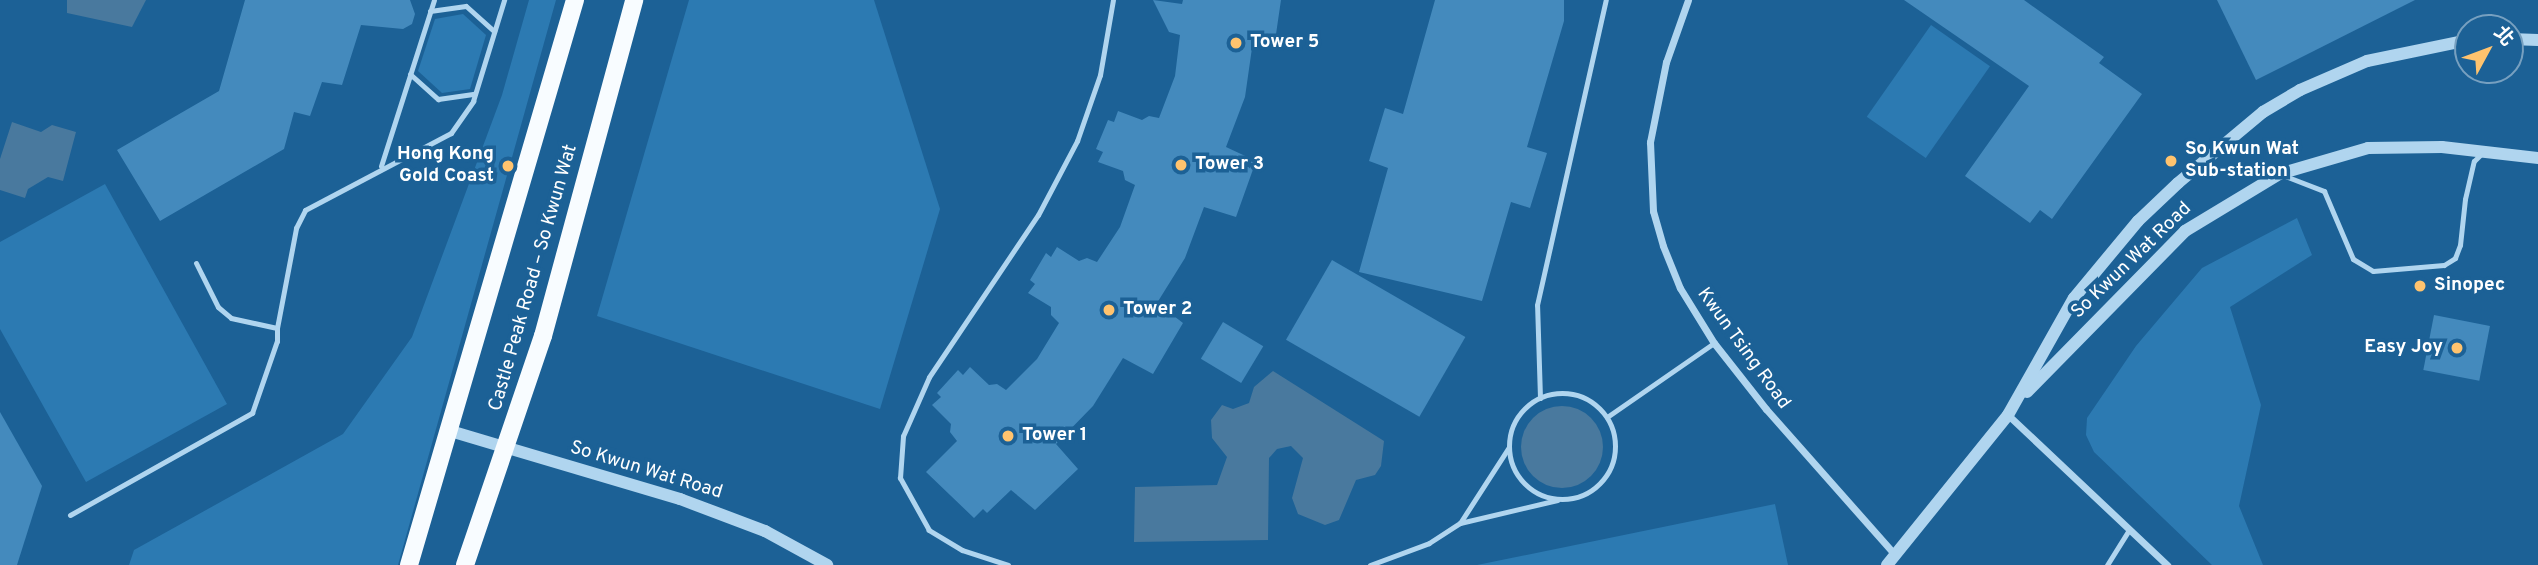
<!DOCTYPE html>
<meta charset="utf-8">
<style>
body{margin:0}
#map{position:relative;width:2538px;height:565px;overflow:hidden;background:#1c6196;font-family:Overpass,"Noto Sans TC",sans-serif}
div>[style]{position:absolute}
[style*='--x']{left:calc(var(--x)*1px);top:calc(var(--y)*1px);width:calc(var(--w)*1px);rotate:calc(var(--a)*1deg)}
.green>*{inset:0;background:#2c7ab2;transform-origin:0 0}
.water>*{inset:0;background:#49799e}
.round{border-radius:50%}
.building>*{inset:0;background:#448abd;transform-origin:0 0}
.service>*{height:5px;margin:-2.5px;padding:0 2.5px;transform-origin:2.5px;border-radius:2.5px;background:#b0d5ef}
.service>.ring{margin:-2.5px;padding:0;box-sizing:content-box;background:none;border:5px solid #b0d5ef;border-radius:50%}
.minor>*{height:7px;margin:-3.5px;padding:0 3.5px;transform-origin:3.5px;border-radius:3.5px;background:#b0d5ef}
.tertiary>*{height:12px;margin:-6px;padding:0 6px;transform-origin:6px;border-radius:6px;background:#b0d5ef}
.primary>*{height:18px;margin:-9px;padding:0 9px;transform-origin:9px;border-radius:9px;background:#f8fcff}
.dots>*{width:19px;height:19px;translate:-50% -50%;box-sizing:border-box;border:4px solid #1c6196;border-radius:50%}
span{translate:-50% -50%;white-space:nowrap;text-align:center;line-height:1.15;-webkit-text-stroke:7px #1c6196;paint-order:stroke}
.poi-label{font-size:19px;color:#fff;font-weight:700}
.left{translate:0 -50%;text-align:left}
.right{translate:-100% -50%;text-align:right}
.street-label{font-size:19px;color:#fff}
.north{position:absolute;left:2454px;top:14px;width:70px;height:70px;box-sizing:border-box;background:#1c6196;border:2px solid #77a0c0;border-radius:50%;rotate:49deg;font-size:19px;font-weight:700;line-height:28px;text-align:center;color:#fff}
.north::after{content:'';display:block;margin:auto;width:24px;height:32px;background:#ffc36e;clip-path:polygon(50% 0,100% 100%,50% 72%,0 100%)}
</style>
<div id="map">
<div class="green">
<div style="clip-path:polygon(529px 0,556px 0,398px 565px,129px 565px,134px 550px,343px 434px,412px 337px,502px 95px)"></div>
<div style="clip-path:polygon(689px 0,874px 0,940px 209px,880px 409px,597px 316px)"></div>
<div style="clip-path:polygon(463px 14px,486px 35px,470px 89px,442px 93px,418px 71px,435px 19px)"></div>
<div style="left:1931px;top:25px;width:72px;height:112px;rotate:35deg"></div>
<div style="clip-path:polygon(105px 184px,227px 404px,86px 482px,0 329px,0 242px)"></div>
<div style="clip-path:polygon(2297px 218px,2312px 255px,2230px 307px,2261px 405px,2239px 506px,2263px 565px,2212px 565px,2094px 452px,2086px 435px,2087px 418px,2136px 346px,2202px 268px)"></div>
<div style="clip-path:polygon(1775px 504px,1788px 565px,1477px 565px)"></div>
</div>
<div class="water">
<div style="clip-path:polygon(67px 0,146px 0,132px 27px,67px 13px)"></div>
<div style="clip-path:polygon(12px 122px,41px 132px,52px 125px,76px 132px,63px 181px,48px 177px,28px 189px,25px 198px,0 190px,0 159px)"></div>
<div style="clip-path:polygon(1273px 371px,1384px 441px,1381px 466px,1375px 475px,1356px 480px,1339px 520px,1325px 525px,1298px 514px,1292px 498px,1303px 458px,1291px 446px,1277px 449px,1269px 458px,1268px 540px,1134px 542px,1135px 487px,1217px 485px,1227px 457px,1212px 438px,1211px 420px,1222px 405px,1233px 409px,1249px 403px,1254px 387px)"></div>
<div class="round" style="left:1521px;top:406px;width:82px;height:82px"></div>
</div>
<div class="building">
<div style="clip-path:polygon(245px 0,410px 0,415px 14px,412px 24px,403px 29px,361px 25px,342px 85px,322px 82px,310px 116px,294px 112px,284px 149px,160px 221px,117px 150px,219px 91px)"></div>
<div style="clip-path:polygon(1153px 0,1182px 4px,1183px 0,1281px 0,1275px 41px,1253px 41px,1245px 97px,1226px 147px,1256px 161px,1236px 217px,1204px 207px,1185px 258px,1157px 303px,1183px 323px,1153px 374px,1123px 358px,1093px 406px,1056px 444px,1078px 469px,1035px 510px,1011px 490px,987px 513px,983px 509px,974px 518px,926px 472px,957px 441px,950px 432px,951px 424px,932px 405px,941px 397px,937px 393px,958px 370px,963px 375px,970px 367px,989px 385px,997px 384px,1006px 390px,1037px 359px,1059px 323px,1051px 315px,1051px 307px,1028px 293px,1035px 284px,1030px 280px,1046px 253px,1051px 257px,1057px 247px,1079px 261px,1087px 258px,1097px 262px,1120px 227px,1135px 185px,1125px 180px,1123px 171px,1098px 162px,1103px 152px,1096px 149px,1108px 120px,1114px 122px,1118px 111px,1142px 120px,1149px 116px,1159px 118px,1175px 76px,1180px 35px,1169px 32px)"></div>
<div style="clip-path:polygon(1435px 0,1564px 0,1564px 21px,1527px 147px,1547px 153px,1530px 208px,1511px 202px,1482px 301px,1359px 272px,1388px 168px,1369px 161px,1385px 108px,1403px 114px)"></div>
<div style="clip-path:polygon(1904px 0,2024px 0,2104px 57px,2099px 63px,2142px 94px,2052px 219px,2040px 210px,2030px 223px,1965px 176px,2029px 86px)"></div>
<div style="clip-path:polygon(2217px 0,2415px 0,2256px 80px)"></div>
<div style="left:1332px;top:260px;width:154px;height:92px;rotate:30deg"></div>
<div style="left:2434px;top:315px;width:57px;height:56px;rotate:11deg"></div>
<div style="left:1223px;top:322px;width:47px;height:43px;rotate:31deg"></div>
<div style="clip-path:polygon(0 412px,42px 486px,17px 565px,0 565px)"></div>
</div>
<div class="service">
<div style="--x:430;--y:11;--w:36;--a:-8"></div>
<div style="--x:466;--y:6;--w:38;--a:42"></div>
<div style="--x:410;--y:74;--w:38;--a:42"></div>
<div style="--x:438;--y:99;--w:37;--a:-8"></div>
<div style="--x:381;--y:166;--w:174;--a:-72.3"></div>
<div style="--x:2285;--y:176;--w:42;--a:21"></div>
<div style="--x:2324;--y:191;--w:74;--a:66.9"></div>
<div style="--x:2353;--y:259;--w:23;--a:31"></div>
<div style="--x:2373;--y:271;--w:71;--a:-4.8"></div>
<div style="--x:2444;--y:265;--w:13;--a:-32"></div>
<div style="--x:2455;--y:258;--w:14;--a:-69"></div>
<div style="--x:2460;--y:245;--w:46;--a:-83.8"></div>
<div style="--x:2465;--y:199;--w:39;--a:-77"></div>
<div style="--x:2474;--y:161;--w:10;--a:-45"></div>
<div style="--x:196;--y:263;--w:49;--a:63.4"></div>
<div style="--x:218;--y:307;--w:17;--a:40"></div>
<div style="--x:231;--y:318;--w:47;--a:12.3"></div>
<div style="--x:277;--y:328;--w:102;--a:-79.2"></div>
<div style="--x:296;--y:228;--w:20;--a:-63"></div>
<div style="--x:305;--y:210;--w:165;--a:-27.8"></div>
<div style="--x:451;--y:133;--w:39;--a:-55"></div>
<div style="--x:473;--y:101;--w:106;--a:-72.9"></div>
<div class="ring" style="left:1509px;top:393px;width:101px;height:101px"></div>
<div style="--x:1540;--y:398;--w:93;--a:-91.8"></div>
<div style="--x:1537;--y:305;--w:313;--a:-77.3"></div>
<div style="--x:1607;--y:417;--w:130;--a:-34.7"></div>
<div style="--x:70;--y:515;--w:209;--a:-29.3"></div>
<div style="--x:252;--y:413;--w:76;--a:-70.9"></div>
<div style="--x:277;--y:341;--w:13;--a:-90"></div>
<div style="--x:1460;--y:523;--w:100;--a:-13.3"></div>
<div style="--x:1008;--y:565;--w:48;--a:-161.9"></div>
<div style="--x:962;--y:550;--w:39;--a:-149"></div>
<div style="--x:929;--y:530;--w:60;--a:-119.1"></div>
<div style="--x:900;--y:478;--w:42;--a:-85.9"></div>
<div style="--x:903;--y:436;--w:64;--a:-66.2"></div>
<div style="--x:929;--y:377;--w:195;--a:-56.1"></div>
<div style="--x:1038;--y:215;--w:84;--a:-62.2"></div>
<div style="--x:1077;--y:141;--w:70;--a:-70.8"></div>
<div style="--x:1100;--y:75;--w:76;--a:-80.2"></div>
<div style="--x:1370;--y:565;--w:63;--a:-20.4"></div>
<div style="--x:1429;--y:543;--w:37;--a:-33"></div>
<div style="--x:1460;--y:523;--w:90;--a:-57.2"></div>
<div style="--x:2107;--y:565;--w:40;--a:-58"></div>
</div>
<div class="minor">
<div style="--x:1688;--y:0;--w:66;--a:109.5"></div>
<div style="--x:1666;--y:62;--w:82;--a:101.3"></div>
<div style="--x:1650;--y:142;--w:69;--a:87.5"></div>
<div style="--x:1653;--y:211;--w:36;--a:74"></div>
<div style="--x:1663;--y:246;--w:45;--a:68"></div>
<div style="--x:1680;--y:288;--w:65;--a:58.3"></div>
<div style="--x:1714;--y:343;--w:84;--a:51.8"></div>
<div style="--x:1766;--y:409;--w:196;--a:48.5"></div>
<div style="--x:2008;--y:415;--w:219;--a:43.3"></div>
</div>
<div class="tertiary">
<div style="--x:2510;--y:39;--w:28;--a:2"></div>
<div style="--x:2027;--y:392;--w:226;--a:-45.5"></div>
<div style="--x:2185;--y:231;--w:110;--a:-31.2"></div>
<div style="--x:2279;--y:174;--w:93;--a:-16.3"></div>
<div style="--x:2368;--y:148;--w:74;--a:-0.8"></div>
<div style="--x:2442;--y:147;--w:97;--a:6.5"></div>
<div style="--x:447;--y:430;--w:243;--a:16.5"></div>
<div style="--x:680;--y:499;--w:91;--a:20.6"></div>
<div style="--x:765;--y:531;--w:71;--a:28.7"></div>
<div style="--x:1887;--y:565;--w:193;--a:-51.1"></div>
<div style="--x:2008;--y:415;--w:134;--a:-60.6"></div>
<div style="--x:2074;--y:298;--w:100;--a:-50.3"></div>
<div style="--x:2138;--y:221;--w:55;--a:-43.5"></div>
<div style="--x:2178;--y:183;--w:111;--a:-39.9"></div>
<div style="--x:2263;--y:112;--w:43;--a:-30.7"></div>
<div style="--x:2300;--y:90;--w:73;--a:-23.4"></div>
<div style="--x:2367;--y:61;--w:103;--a:-11.7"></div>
</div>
<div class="primary">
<div style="--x:409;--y:565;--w:589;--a:-73.63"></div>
<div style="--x:465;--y:565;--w:242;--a:-71.2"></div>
<div style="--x:543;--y:336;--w:348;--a:-74.8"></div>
</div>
<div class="dots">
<div style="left:1236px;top:43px;background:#ffc36e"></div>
<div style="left:2171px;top:161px;background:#ffc36e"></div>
<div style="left:1181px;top:165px;background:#ffc36e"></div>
<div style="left:508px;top:166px;background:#ffc36e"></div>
<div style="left:2420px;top:286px;background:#ffc36e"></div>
<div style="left:1109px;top:310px;background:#ffc36e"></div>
<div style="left:2457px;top:348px;background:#ffc36e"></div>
<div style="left:1008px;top:436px;background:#ffc36e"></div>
</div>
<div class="poi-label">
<span class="left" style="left:1250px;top:43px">Tower 5</span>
<span class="left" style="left:2185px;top:161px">So Kwun Wat<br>Sub-station</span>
<span class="right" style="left:494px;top:166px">Hong Kong<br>Gold Coast</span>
<span class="left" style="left:1195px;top:165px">Tower 3</span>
<span class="left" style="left:2434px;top:286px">Sinopec</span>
<span class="left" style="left:1123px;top:310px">Tower 2</span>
<span class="right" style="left:2443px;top:348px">Easy Joy</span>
<span class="left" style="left:1022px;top:436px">Tower 1</span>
</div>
<div class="street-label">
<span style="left:2132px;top:261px;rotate:-44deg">So Kwun Wat Road</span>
<span style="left:534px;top:278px;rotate:-74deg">Castle Peak Road – So Kwun Wat</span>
<span style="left:1743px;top:349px;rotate:54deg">Kwun Tsing Road</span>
<span style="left:646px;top:471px;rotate:17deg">So Kwun Wat Road</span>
</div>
<div class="north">北</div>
</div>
